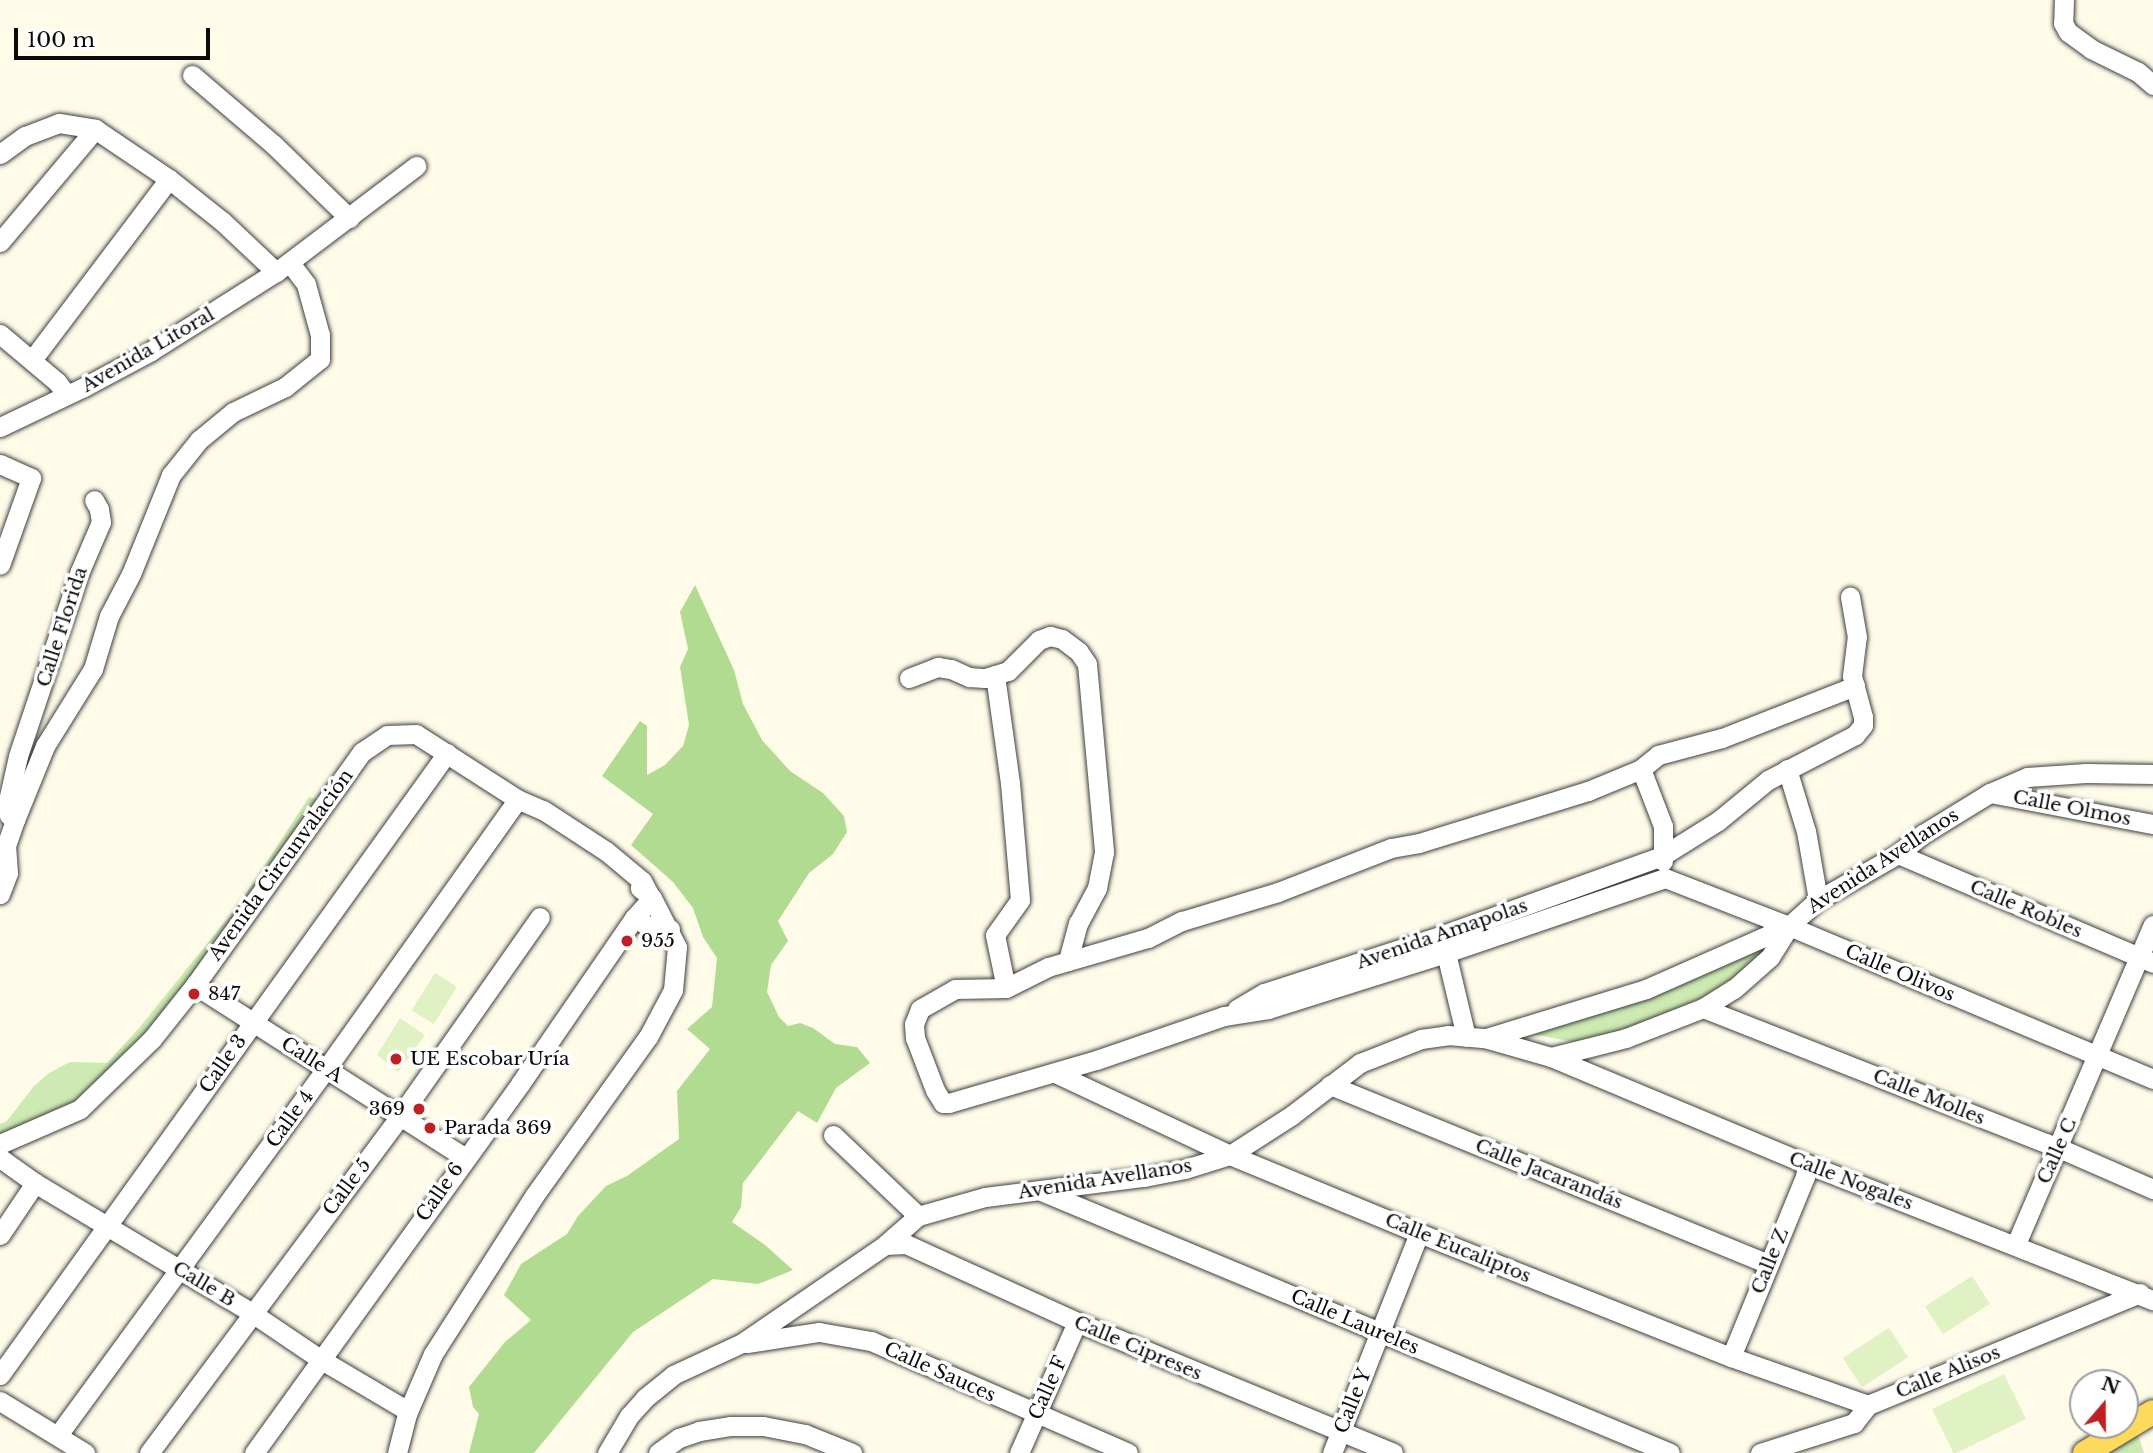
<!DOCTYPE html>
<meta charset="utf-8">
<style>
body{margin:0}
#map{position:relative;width:2153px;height:1453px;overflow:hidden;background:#fffbe9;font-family:"Libre Baskerville",serif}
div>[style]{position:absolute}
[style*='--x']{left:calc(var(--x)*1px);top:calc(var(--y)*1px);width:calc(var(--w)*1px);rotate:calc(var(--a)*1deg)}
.green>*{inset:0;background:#cdeab2}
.forest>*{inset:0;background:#b0db91}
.pitch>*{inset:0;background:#e0f1c4;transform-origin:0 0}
.roads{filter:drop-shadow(0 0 2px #3e3e3e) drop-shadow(0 0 2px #3e3e3e)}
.minor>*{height:19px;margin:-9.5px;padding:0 9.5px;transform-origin:9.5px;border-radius:9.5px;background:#fff}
.major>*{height:24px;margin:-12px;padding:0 12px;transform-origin:12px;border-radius:12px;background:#fdda5b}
.dots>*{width:19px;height:19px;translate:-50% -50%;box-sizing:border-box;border:4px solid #fff;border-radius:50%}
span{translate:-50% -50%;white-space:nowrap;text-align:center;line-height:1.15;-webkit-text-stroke:7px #fff;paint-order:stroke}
.street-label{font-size:19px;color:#0b0b0b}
.poi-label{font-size:19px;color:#0b0b0b}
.left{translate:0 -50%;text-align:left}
.right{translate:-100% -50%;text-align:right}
.north{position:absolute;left:2069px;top:1369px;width:70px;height:70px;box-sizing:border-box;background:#fff;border:2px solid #9d9d9d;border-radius:50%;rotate:20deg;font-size:19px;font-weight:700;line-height:28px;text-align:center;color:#0b0b0b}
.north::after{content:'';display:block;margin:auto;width:24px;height:32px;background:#be2023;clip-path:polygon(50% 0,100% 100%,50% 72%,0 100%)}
.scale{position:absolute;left:14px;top:28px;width:196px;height:32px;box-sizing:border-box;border:4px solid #0b0b0b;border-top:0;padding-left:9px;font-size:21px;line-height:24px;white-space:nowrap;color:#0b0b0b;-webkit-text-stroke:5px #fff;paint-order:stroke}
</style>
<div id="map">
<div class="green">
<div style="clip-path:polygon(309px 797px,323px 801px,196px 981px,76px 1106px,0 1137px,0 1124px,7px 1121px,34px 1086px,49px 1073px,70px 1062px,107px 1063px,139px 1028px,240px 903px)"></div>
<div style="clip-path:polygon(1771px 941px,1763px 957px,1710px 995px,1629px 1029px,1574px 1042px,1532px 1034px,1658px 993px)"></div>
<div style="clip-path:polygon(2138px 1435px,2144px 1453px,2106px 1453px)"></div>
</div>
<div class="forest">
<div style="clip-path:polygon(695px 585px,734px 670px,743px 704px,762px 740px,790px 771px,823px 793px,844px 816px,847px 832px,833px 854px,809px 873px,778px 921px,788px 941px,771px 965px,767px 992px,779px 1017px,788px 1026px,800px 1023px,813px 1028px,835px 1044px,857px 1047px,870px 1063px,836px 1088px,817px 1123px,798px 1111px,743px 1183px,741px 1207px,732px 1222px,765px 1245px,793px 1270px,758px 1284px,713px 1279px,633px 1332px,534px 1453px,469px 1453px,479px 1414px,473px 1407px,469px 1387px,505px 1342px,531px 1320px,504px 1295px,521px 1264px,567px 1234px,578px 1216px,606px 1186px,627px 1176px,679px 1139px,677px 1091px,710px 1049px,687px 1029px,712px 1007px,717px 958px,703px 937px,693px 908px,673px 882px,631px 845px,653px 814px,602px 776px,640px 721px,647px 726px,647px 775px,665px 765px,683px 746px,689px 725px,680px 667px,688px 649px,680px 612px)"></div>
</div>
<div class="pitch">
<div style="left:435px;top:973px;width:26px;height:44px;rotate:32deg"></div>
<div style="clip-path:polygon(400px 1018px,425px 1035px,398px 1072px,377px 1055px)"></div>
<div style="left:1972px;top:1276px;width:33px;height:56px;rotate:57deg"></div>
<div style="left:1889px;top:1328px;width:35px;height:55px;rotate:57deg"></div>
<div style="left:2004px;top:1374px;width:50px;height:80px;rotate:64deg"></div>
</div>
<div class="roads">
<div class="minor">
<div style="--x:2064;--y:0;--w:23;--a:92"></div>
<div style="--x:2063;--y:23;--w:10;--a:61"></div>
<div style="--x:2068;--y:32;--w:29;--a:36"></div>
<div style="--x:2091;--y:49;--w:52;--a:26.1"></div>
<div style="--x:2138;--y:72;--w:20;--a:41"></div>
<div style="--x:192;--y:75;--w:108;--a:40.5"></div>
<div style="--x:274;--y:145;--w:105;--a:44.2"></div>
<div style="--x:0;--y:154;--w:31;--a:-36"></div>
<div style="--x:25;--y:136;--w:36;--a:-21"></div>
<div style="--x:59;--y:123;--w:36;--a:9"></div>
<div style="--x:95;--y:129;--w:89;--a:34"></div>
<div style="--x:169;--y:179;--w:69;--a:38.5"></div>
<div style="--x:223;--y:222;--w:73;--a:43.3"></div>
<div style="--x:0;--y:242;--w:148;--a:-49.9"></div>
<div style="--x:0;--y:334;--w:75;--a:40.1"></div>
<div style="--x:57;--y:382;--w:16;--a:52"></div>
<div style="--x:32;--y:360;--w:227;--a:-52.9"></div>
<div style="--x:0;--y:427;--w:93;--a:-25.5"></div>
<div style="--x:84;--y:387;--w:76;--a:-28.2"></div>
<div style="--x:151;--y:351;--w:148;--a:-32.3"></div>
<div style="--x:276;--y:272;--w:176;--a:-37.1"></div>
<div style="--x:0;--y:464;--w:34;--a:24"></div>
<div style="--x:31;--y:478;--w:92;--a:109.6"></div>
<div style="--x:995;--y:675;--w:109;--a:82.1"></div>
<div style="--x:1010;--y:783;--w:117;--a:85.1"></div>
<div style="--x:1020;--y:900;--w:43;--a:125.5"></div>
<div style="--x:995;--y:935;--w:54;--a:78.3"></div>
<div style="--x:909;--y:678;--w:31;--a:-21"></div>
<div style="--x:938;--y:667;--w:13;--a:9"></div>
<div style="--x:951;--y:669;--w:20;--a:24"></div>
<div style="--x:969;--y:677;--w:16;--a:4"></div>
<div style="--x:985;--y:678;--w:24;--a:-17"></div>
<div style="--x:1008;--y:671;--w:44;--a:-45"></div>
<div style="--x:1039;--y:640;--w:12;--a:-20"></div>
<div style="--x:1050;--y:636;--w:12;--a:14"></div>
<div style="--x:1062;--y:639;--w:21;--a:37"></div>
<div style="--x:1079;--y:652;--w:14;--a:56"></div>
<div style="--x:1087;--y:664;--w:189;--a:84.8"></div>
<div style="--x:1104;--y:852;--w:37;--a:101"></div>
<div style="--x:1097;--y:888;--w:40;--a:118"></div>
<div style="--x:1078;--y:923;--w:39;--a:105"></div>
<div style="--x:1641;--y:769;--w:61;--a:68.9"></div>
<div style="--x:1663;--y:826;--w:35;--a:90"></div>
<div style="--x:1787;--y:769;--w:65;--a:73"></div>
<div style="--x:1806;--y:831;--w:70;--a:80.1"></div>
<div style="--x:1990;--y:793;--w:166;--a:10.8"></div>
<div style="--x:15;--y:820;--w:8;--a:-140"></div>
<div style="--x:9;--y:815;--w:10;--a:-101"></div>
<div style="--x:7;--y:805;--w:50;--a:-77.3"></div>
<div style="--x:18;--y:756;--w:195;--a:-71.5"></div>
<div style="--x:80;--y:571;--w:53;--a:-66.8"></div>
<div style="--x:101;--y:522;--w:13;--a:-99"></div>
<div style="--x:99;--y:509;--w:10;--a:-119"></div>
<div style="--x:1898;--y:854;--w:277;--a:23.1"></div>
<div style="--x:1665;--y:878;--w:231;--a:161.1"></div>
<div style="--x:1446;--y:953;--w:187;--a:162.5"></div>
<div style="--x:1268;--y:1009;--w:45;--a:171"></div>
<div style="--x:1224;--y:1016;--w:135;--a:161"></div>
<div style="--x:1096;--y:1060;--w:153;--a:163.7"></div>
<div style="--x:949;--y:1103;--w:6;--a:180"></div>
<div style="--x:943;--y:1103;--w:15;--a:-122"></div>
<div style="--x:935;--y:1090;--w:56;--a:-111"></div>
<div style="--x:915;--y:1038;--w:14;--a:-94"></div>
<div style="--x:914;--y:1024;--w:16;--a:-68"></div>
<div style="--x:920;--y:1009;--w:40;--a:-29.7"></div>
<div style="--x:955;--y:989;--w:51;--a:-1.1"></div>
<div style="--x:1006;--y:988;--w:47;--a:-26.6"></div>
<div style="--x:1048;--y:967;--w:104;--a:-16.2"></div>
<div style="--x:1148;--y:938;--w:38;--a:-27"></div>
<div style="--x:1182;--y:921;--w:100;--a:-16.8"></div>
<div style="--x:1278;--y:892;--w:121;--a:-21.3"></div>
<div style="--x:1391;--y:848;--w:28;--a:-10"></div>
<div style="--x:1419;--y:843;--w:177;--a:-17.1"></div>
<div style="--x:1588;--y:791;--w:57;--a:-22.5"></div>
<div style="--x:1641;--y:769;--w:22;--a:-39"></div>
<div style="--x:1658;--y:755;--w:66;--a:-14.9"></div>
<div style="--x:1722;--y:738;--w:143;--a:-21.4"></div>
<div style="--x:1665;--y:878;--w:133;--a:21.2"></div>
<div style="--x:1789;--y:926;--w:395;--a:22.8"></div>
<div style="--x:0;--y:894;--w:22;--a:-69"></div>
<div style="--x:8;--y:873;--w:27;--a:-94"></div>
<div style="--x:6;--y:846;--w:28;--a:-71"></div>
<div style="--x:15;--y:820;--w:80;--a:-67.9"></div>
<div style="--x:45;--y:746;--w:91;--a:-58.1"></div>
<div style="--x:93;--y:669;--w:55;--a:-73.2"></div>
<div style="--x:109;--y:616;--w:47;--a:-62.4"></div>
<div style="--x:131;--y:574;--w:107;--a:-68"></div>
<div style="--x:171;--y:475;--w:45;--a:-51.3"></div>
<div style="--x:199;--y:440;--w:44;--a:-39.5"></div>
<div style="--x:233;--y:412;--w:58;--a:-25.7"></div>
<div style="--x:285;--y:387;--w:45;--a:-38.7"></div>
<div style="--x:320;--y:359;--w:24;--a:-90"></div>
<div style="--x:320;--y:335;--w:53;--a:-105.4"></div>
<div style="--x:306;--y:284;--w:26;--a:-127"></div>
<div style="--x:634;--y:918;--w:23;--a:29"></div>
<div style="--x:654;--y:929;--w:16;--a:0"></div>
<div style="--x:1446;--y:953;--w:86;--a:76.6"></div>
<div style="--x:195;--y:985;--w:321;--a:32.6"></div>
<div style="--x:1703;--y:1008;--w:383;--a:21.5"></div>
<div style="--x:2059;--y:1148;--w:103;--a:23.6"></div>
<div style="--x:1237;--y:1009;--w:31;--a:-31"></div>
<div style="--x:1264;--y:993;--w:185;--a:-17.9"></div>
<div style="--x:1440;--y:936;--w:236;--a:-19.8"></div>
<div style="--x:1662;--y:856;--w:66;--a:-32"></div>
<div style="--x:1718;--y:821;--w:65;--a:-39.4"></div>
<div style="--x:1768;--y:780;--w:98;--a:-27.3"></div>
<div style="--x:1855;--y:735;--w:13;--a:-51"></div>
<div style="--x:1863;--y:725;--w:8;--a:-90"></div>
<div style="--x:1863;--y:717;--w:42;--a:-105"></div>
<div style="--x:1852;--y:676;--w:39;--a:-83"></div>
<div style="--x:1857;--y:637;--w:41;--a:-99.9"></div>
<div style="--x:1486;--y:1038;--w:167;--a:-17"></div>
<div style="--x:1646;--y:989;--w:156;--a:-23.8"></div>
<div style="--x:1551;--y:1057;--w:277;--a:22.7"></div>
<div style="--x:1807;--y:1164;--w:372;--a:21.5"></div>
<div style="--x:1055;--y:1073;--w:193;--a:25.1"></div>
<div style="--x:1230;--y:1155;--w:204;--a:22.4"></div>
<div style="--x:1419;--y:1233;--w:336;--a:21.7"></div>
<div style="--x:1731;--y:1357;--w:145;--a:19.3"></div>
<div style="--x:1330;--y:1085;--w:473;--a:22.2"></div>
<div style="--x:833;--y:1135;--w:117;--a:43.6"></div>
<div style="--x:0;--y:1144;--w:87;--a:-23.6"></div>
<div style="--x:80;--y:1109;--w:100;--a:-44.2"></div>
<div style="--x:152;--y:1039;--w:69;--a:-51.5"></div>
<div style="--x:195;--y:985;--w:287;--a:-54.4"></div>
<div style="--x:362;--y:752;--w:30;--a:-34"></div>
<div style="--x:387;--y:735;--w:29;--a:-2"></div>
<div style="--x:416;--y:734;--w:122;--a:32.7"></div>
<div style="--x:519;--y:800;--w:26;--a:23"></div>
<div style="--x:543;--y:810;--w:75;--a:33.1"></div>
<div style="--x:606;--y:851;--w:47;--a:39.8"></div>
<div style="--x:642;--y:881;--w:15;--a:62"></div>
<div style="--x:0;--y:1158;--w:43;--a:35.5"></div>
<div style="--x:35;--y:1183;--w:253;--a:30.9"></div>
<div style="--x:252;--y:1313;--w:82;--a:34.1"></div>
<div style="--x:320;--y:1359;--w:102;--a:30.6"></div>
<div style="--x:1041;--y:1191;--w:681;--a:22.61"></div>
<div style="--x:0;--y:1235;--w:63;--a:-56.1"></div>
<div style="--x:2016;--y:1244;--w:347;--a:-66.8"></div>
<div style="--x:885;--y:1245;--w:21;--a:-3"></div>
<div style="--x:906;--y:1244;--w:188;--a:24.5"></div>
<div style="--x:1077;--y:1322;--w:342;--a:22.5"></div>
<div style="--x:747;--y:1343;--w:73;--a:-8.7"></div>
<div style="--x:819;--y:1332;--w:53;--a:9.8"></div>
<div style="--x:871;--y:1341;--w:280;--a:23.5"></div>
<div style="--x:1731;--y:1357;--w:195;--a:-67.7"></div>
<div style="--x:1805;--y:1177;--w:13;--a:-81"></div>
<div style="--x:0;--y:1375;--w:766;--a:-54.3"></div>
<div style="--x:0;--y:1401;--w:100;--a:31.5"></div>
<div style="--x:58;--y:1435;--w:454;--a:-53.8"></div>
<div style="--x:326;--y:1069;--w:331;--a:-54.6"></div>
<div style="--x:149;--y:1453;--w:420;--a:-53.3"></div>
<div style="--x:400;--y:1116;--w:243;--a:-54.9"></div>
<div style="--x:254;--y:1453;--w:455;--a:-54.2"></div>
<div style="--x:520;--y:1084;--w:201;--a:-55.5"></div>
<div style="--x:634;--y:918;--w:27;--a:-48"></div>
<div style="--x:397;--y:1453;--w:40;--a:-75.6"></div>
<div style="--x:407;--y:1414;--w:65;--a:-66.6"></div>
<div style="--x:433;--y:1354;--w:188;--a:-57.4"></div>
<div style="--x:534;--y:1196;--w:196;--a:-54.4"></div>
<div style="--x:648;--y:1037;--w:53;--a:-62"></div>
<div style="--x:673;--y:990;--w:43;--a:-84.7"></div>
<div style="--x:677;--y:947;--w:55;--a:-117"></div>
<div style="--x:652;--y:898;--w:16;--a:-140"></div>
<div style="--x:607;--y:1453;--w:43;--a:-59.3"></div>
<div style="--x:629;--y:1416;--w:24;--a:-48"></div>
<div style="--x:645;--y:1398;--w:36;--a:-39"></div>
<div style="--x:673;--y:1375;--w:76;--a:-24.9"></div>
<div style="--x:742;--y:1343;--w:173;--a:-34.4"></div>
<div style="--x:885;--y:1245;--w:44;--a:-41.3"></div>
<div style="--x:918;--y:1216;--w:70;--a:-15.8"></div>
<div style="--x:985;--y:1197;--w:160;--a:-7.2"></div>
<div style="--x:1144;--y:1177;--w:42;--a:-11"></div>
<div style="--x:1185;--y:1169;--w:47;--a:-17.3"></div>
<div style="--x:1230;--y:1155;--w:74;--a:-32.8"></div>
<div style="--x:1292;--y:1115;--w:86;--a:-37.4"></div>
<div style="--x:1360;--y:1063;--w:66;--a:-21.5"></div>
<div style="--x:1421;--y:1039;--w:27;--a:-8"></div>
<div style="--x:1448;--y:1035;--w:37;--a:5"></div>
<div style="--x:1485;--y:1038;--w:69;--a:16.1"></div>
<div style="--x:1551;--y:1057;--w:77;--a:-14.2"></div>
<div style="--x:1626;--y:1038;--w:83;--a:-21.3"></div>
<div style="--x:1703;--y:1008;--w:36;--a:-32"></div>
<div style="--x:1734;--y:989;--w:48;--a:-41.6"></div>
<div style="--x:1770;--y:957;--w:36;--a:-58"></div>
<div style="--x:1789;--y:926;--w:39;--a:-42"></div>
<div style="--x:1818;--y:900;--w:92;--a:-29.9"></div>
<div style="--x:1898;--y:854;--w:32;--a:-39"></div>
<div style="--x:1923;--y:834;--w:79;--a:-31.5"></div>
<div style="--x:1990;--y:793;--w:40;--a:-23.4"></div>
<div style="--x:2027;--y:777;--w:59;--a:-3.9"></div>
<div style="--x:2086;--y:773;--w:67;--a:0.9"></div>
<div style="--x:658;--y:1453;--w:26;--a:-36"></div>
<div style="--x:679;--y:1438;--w:21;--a:-19"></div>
<div style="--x:699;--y:1431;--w:31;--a:-9"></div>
<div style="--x:730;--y:1426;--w:33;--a:0"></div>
<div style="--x:763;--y:1426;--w:43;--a:10.8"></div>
<div style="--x:805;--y:1434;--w:51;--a:22"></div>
<div style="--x:1019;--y:1453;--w:143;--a:-66.1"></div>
<div style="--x:1332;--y:1453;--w:237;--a:-68.4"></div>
<div style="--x:1760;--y:1453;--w:99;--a:-17.7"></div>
<div style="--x:1854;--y:1423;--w:23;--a:-52"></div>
<div style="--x:1868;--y:1405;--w:294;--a:-22.4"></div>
</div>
<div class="major">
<div style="--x:2085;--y:1453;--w:79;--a:-31.1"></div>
</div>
</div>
<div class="dots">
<div style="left:627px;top:941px;background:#be2023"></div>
<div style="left:194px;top:994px;background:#be2023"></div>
<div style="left:396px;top:1059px;background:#be2023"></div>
<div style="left:419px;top:1109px;background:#be2023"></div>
<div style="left:430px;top:1128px;background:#be2023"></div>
</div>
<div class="street-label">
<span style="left:148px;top:350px;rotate:-30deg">Avenida Litoral</span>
<span style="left:62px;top:627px;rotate:-72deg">Calle Florida</span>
<span style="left:2072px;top:808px;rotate:11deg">Calle Olmos</span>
<span style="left:1883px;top:861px;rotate:-33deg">Avenida Avellanos</span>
<span style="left:281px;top:865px;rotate:-54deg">Avenida Circunvalación</span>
<span style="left:2026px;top:909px;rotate:23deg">Calle Robles</span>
<span style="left:1442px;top:934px;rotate:-19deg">Avenida Amapolas</span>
<span style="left:1900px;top:973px;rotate:23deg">Calle Olivos</span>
<span style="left:312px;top:1060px;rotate:32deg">Calle A</span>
<span style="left:223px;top:1064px;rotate:-55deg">Calle 3</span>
<span style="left:1929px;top:1097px;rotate:22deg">Calle Molles</span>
<span style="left:290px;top:1119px;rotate:-54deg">Calle 4</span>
<span style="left:2057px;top:1151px;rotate:-66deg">Calle C</span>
<span style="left:1549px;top:1174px;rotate:22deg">Calle Jacarandás</span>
<span style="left:1105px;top:1179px;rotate:-9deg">Avenida Avellanos</span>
<span style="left:1851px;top:1181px;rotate:21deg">Calle Nogales</span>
<span style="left:347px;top:1187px;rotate:-53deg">Calle 5</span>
<span style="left:440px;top:1192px;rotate:-55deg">Calle 6</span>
<span style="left:1458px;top:1248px;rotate:22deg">Calle Eucaliptos</span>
<span style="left:1770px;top:1261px;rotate:-68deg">Calle Z</span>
<span style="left:204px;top:1284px;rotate:31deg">Calle B</span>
<span style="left:1355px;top:1322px;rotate:23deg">Calle Laureles</span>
<span style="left:1138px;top:1348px;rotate:23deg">Calle Cipreses</span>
<span style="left:940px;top:1372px;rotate:24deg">Calle Sauces</span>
<span style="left:1948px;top:1372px;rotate:-22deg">Calle Alisos</span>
<span style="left:1048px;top:1388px;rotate:-66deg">Calle F</span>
<span style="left:1353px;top:1401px;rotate:-68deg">Calle Y</span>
</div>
<div class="poi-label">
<span class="left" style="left:641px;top:941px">955</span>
<span class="left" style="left:208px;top:994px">847</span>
<span class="left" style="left:410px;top:1059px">UE Escobar Uría</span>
<span class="right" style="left:405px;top:1109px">369</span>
<span class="left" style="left:444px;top:1128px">Parada 369</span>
</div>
<div class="north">N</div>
<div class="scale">100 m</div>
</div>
